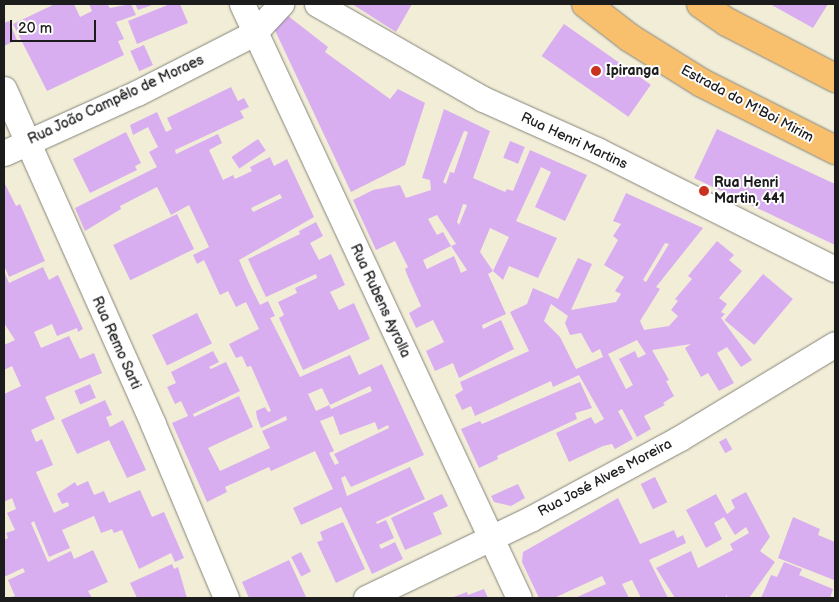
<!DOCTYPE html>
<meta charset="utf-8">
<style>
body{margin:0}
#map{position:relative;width:839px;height:602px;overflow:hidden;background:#f1edd7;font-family:"Balsamiq Sans",sans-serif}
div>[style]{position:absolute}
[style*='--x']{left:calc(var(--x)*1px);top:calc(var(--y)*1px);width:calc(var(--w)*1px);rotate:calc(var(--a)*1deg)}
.building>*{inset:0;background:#d9aef1;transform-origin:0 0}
.roads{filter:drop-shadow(0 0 1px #86847a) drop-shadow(0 0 1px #86847a)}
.minor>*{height:25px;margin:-12.5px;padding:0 12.5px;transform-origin:12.5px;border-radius:12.5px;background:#fff}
.primary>*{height:28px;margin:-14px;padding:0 14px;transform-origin:14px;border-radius:14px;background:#f8bf6c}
.dots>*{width:14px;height:14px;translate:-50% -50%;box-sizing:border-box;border:2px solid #fff;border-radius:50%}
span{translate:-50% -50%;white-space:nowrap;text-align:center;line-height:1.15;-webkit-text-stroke:4px #fff;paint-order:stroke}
.poi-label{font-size:14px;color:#1c1c1c;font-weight:700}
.left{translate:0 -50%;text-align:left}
.street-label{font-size:14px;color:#1c1c1c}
.frame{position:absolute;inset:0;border:5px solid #1c1c1c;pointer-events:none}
.scale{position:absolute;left:10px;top:20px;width:86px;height:22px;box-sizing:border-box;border:2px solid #1c1c1c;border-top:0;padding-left:6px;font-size:15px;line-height:18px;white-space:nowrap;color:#1c1c1c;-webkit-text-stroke:4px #fff;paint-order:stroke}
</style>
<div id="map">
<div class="building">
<div style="clip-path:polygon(55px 4px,74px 4px,80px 17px,92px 11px,89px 4px,107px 4px,110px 8px,131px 4px,136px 15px,116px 22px,124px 39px,118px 41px,124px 55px,47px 91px,13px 24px)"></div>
<div style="clip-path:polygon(135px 4px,155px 4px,138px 10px)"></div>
<div style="clip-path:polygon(170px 4px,180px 4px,188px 23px,137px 44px,128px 21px)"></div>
<div style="clip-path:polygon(352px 4px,412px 4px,396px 32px)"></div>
<div style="clip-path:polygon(770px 4px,828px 4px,813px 28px)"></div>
<div style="clip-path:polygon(283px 12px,328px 47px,325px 52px,390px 99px,398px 89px,425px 103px,405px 165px,351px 192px,272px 24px)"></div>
<div style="clip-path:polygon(9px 21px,17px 40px,4px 46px,4px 23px)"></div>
<div style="left:564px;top:24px;width:106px;height:39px;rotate:35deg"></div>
<div style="left:144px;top:45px;width:22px;height:15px;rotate:66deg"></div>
<div style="clip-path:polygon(evenodd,231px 87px,238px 101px,244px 98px,249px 107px,240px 111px,244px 118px,175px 150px,176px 154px,218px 134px,222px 143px,209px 150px,223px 180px,233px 175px,235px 179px,252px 171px,250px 167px,270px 157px,274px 166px,287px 159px,314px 217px,239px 260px,249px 283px,260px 305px,268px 301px,275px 316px,270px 318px,300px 377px,350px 355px,359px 375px,382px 364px,424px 455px,351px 487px,345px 476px,341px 478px,347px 496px,410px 467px,425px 499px,376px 522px,377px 524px,386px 520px,394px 538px,379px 545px,381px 549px,395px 542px,403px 559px,372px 574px,341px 507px,301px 525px,293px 508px,333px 489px,315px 451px,271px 471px,269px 467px,225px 487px,227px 492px,207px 502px,172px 423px,188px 416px,181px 401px,175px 404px,167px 387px,176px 383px,171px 372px,213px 351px,219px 362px,209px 367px,211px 369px,226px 362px,240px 391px,193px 414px,194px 417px,239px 396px,253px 427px,208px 448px,220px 471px,270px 448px,262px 431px,287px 420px,286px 416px,261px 428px,257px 418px,256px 411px,265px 407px,268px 412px,271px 411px,251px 366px,247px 367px,242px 356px,236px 358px,229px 344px,259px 329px,246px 302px,236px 307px,228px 291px,220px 295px,204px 260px,197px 264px,193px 255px,209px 247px,189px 205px,171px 215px,157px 187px,120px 206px,121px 209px,85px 231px,75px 208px,157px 167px,149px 152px,158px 147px,148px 127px,133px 135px,130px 125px,157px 112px,166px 132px,172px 129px,167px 118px,231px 87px,280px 194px,282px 198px,253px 212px,251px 208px,280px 194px,231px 87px,370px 386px,372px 391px,331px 409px,329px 405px,316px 411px,308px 394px,322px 388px,330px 405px,370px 386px,231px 87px,333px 416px,340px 435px,375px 422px,378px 430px,388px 425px,389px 428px,334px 454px,339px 463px,335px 465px,329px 453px,334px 451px,320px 421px,333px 416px)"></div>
<div style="clip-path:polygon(evenodd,444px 109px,490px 131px,473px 178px,505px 192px,507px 189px,513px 191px,530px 150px,587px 175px,565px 221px,535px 207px,551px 172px,541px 167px,516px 221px,557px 238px,538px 278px,509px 266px,503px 280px,493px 271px,509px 237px,490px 228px,480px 252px,493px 271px,488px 274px,506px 314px,482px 325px,483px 329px,501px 320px,514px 349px,459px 378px,453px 363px,435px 371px,426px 351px,444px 342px,433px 320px,416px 328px,409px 313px,421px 306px,408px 277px,405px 269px,408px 267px,395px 241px,376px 250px,353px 200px,373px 190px,400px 185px,406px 198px,431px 190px,430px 180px,422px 178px,444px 109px,464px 131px,468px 132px,454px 173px,450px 172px,446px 184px,443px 182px,464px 131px,444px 109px,463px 204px,467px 205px,459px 225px,457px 222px,463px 204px,444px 109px,437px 215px,456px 244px,451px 246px,467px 270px,461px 273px,454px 256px,427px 269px,423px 260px,451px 246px,443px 232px,437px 235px,428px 219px,437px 215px)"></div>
<div style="clip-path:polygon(717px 129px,835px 184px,835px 245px,694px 178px)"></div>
<div style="clip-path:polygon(126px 132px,141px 163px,135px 166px,137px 170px,90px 193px,73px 159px)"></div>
<div style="left:258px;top:139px;width:14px;height:32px;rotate:56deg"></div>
<div style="left:510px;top:141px;width:16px;height:18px;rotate:22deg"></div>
<div style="clip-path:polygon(5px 184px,16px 206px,20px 204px,45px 261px,9px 277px,4px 265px)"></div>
<div style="clip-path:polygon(evenodd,626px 193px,703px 228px,656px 287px,660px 289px,640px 321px,644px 330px,669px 326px,678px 316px,671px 310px,678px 301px,675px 299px,692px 279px,688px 276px,717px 241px,734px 255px,729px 260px,742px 271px,719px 298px,727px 304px,721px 312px,725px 314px,721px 318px,752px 360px,741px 367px,727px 347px,717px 353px,734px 383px,719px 391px,708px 373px,701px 377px,685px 348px,691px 344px,652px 350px,669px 380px,666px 381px,674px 396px,663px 403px,665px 405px,644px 416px,651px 429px,637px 437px,622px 409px,618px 411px,633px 439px,615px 449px,612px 444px,603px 446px,569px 462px,556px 433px,591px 417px,595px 424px,604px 419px,579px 375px,553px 387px,551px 381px,475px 416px,471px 406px,462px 410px,455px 395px,463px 390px,460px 382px,529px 351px,510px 312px,527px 304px,533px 288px,558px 299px,578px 258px,592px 264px,571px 310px,616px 302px,621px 294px,615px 291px,624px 277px,604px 265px,618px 240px,613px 236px,621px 224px,613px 221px,626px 193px,665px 243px,669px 244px,646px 282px,643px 280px,665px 243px,626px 193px,551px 304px,568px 316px,565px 323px,570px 335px,581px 333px,592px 353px,600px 349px,603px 357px,576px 369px,560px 337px,544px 321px,551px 304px,626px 193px,637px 340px,646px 354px,638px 358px,635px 351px,619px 359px,633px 385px,626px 389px,608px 354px,637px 340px)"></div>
<div style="left:177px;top:214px;width:39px;height:71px;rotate:64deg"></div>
<div style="clip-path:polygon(316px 222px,323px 236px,310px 243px,319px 260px,331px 254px,345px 285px,330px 292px,339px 310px,354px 303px,370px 339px,303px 370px,279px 318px,284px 315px,278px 302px,297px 293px,295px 288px,317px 278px,316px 274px,266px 297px,248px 259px,300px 234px,299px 231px)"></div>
<div style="clip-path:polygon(43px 267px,49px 280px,58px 275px,83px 329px,78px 332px,77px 328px,57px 336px,52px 324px,34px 332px,41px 348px,69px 336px,80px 359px,94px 353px,102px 373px,45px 397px,55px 419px,31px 430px,36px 442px,42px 439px,53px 465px,36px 472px,54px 513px,69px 506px,68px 502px,62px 504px,57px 494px,75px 482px,77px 486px,88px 481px,94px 495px,104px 491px,109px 503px,140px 490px,152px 517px,164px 512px,184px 558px,175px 562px,171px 553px,139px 569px,122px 530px,114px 533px,112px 529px,101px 533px,94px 516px,62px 530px,70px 548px,49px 557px,34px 521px,31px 523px,48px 562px,71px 551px,74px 559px,93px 550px,108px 582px,88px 591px,92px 598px,9px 598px,15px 596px,8px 580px,25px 572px,23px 568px,4px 577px,4px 540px,8px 538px,6px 533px,15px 530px,7px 513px,16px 509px,12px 498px,4px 502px,4px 394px,21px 386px,12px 366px,4px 370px,4px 345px,15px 340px,4px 323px,4px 271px,9px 283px)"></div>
<div style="left:763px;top:274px;width:39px;height:60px;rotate:40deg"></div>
<div style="left:197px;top:313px;width:34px;height:50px;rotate:64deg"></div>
<div style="clip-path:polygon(580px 382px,592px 408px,575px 413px,577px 419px,497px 456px,498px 459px,479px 468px,461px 429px,480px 421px,482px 424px)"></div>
<div style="left:90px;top:384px;width:15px;height:17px;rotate:67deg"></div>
<div style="clip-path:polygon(105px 400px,112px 415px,106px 417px,110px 427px,123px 420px,146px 470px,127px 478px,109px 440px,77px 454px,61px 420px)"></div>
<div style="left:726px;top:438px;width:13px;height:8px;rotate:61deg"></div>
<div style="left:655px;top:477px;width:28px;height:16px;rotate:64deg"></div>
<div style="clip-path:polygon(518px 484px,525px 498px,511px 506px,494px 502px,491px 496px)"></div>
<div style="clip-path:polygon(746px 492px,770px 537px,760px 551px,775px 562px,749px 598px,727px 598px,727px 595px,725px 598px,675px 598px,656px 568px,691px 551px,698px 568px,733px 550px,730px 544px,749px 533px,746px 527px,735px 535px,724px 517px,714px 523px,722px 539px,706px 548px,686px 510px,716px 494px,727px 514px,735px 508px,731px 500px)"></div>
<div style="clip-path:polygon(442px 494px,448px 506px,433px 513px,442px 534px,405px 550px,391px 518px)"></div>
<div style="clip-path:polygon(618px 498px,640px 544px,674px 530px,677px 538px,683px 535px,686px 543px,649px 560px,668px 598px,641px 598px,632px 580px,622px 584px,629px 598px,575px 598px,606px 584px,602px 576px,554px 598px,539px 598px,522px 562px,523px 552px)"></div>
<div style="clip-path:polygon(793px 517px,820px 529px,818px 535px,835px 542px,834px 580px,778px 558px)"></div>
<div style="clip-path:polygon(343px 522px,365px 569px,336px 583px,317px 542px,323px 540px,320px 532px)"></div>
<div style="left:301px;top:552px;width:22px;height:11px;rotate:63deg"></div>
<div style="clip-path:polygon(289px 560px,306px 597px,249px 598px,242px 582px)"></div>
<div style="clip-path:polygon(784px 562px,802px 569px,799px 575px,833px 589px,830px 598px,761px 598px,771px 575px,777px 577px)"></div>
<div style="clip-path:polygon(172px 564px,174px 569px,178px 567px,187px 598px,137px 598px,130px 583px)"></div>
<div style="clip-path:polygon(484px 589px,488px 598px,451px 598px,467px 592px,468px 595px)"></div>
</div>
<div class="roads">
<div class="minor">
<div style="--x:242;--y:4;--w:655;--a:65"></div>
<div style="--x:317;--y:4;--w:191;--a:29.8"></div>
<div style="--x:483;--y:99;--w:125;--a:24.1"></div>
<div style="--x:597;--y:150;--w:266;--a:26.6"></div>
<div style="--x:4;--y:89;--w:367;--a:66"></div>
<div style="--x:153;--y:424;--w:189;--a:67.2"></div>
<div style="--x:4;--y:153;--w:146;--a:-24.3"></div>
<div style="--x:137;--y:93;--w:131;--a:-27.1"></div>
<div style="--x:254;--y:33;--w:40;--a:-47"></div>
<div style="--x:366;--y:598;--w:184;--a:-25.7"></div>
<div style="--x:532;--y:518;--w:168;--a:-28.4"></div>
<div style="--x:680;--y:438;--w:181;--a:-31.2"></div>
</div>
<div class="primary">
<div style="--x:586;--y:4;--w:56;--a:37.7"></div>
<div style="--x:630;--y:38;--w:85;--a:32"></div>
<div style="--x:702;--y:83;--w:149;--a:26.7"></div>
<div style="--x:701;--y:4;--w:32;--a:35"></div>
<div style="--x:727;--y:22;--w:122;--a:27.4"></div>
</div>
</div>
<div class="dots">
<div style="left:596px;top:71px;background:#c8321e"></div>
<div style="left:704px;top:191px;background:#c8321e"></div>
</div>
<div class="poi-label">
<span class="left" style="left:606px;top:71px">Ipiranga</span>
<span class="left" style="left:714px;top:191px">Rua Henri<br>Martin, 441</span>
</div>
<div class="street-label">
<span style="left:116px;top:100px;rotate:-25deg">Rua João Campêlo de Moraes</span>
<span style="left:747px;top:104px;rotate:28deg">Estrada do M'Boi Mirim</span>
<span style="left:574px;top:141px;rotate:25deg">Rua Henri Martins</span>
<span style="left:380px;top:301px;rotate:65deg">Rua Rubens Ayrolla</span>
<span style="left:116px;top:343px;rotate:66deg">Rua Remo Sarti</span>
<span style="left:605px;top:478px;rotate:-28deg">Rua José Alves Moreira</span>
</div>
<div class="frame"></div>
<div class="scale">20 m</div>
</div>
